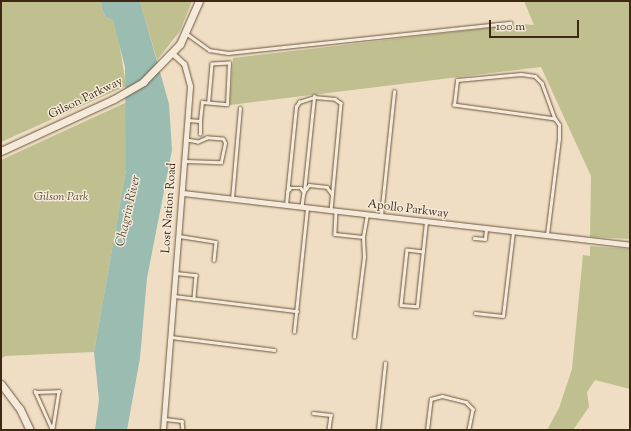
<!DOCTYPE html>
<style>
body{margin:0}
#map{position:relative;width:631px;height:431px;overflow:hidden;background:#efdec4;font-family:"Sorts Mill Goudy",serif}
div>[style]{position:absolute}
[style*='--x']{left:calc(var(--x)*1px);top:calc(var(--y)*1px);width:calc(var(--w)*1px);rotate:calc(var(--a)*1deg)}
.green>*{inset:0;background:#c0bf8f}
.water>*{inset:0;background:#9abcb1}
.roads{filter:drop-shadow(0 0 1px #6a563f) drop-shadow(0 0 1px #6a563f)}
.service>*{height:2.5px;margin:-1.25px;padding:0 1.25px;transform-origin:1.25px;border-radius:1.25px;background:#f5ead9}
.minor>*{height:5px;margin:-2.5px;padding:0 2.5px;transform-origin:2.5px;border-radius:2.5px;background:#f5ead9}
.tertiary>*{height:7px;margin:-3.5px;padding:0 3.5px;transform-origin:3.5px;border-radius:3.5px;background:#f5ead9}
span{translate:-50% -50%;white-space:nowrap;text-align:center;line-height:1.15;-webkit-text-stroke:3px #f5ead9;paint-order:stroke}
.street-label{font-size:12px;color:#3e2813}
.park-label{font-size:12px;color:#5e4e32;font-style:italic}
.water-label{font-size:13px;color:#554d3a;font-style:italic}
.frame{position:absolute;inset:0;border:2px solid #3e2813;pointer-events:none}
.scale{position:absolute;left:489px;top:20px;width:90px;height:18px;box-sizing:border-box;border:2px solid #3e2813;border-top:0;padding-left:5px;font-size:12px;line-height:14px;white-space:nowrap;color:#3e2813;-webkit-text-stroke:3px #f5ead9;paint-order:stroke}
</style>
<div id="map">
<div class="green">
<div style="clip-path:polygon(1px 1px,100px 1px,105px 17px,113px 20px,118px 35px,126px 86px,1px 142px)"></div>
<div style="clip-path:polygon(140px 1px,192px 1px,180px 31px,157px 60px)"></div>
<div style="clip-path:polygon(524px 1px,630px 1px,630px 239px,590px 237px,591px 176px,541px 67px,230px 105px,233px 58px,522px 24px,534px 25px)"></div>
<div style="clip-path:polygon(127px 102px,126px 170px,94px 352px,5px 356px,1px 359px,1px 160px)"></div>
<div style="clip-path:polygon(590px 246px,630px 249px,630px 389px,595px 380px,587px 392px,589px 407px,573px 430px,547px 430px,559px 408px,572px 369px,583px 255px,590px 256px)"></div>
</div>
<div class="water">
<div style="clip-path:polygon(100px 1px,140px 1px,169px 104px,172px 150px,147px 278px,140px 358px,127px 430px,95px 430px,99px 400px,94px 352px,126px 170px,125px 67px,113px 20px,105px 17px)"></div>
</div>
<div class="roads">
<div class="service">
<div style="--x:186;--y:33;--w:29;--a:36"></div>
<div style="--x:209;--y:50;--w:19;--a:9"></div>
<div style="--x:228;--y:53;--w:284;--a:-6.1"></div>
<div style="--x:188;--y:120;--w:12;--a:5"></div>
<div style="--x:200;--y:121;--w:19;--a:-84"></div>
<div style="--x:202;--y:102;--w:25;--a:5"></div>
<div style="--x:227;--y:104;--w:41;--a:-87.2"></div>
<div style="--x:229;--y:63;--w:17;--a:177"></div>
<div style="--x:212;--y:64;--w:38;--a:95"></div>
<div style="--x:200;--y:134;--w:13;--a:-90"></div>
<div style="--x:185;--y:161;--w:36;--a:2"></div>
<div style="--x:221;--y:162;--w:19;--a:-78"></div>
<div style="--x:225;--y:143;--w:4;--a:-117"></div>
<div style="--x:223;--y:139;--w:16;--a:-176"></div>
<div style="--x:207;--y:138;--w:10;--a:156"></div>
<div style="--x:198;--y:142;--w:11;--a:-170"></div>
<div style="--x:305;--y:190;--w:6;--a:-51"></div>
<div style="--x:309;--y:185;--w:18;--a:6"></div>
<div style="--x:327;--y:187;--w:9;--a:54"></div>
<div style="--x:287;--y:192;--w:5;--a:-53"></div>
<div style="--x:290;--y:188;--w:11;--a:0"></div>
<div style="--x:301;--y:188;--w:5;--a:53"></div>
<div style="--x:304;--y:192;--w:15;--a:98"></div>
<div style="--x:304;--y:192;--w:96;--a:-84"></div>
<div style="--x:232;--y:199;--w:91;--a:-85"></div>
<div style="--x:286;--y:205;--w:99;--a:-84.2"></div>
<div style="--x:296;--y:107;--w:6;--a:-59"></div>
<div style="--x:299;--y:102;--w:16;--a:-18"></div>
<div style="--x:314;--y:97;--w:21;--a:5"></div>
<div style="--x:335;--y:99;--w:7;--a:34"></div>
<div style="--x:341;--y:103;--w:108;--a:95.3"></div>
<div style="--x:336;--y:212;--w:22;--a:93"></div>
<div style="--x:335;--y:234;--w:28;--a:6"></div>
<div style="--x:363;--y:237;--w:22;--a:-80"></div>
<div style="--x:381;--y:216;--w:125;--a:-84"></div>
<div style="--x:547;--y:235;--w:97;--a:-82.9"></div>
<div style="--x:559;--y:139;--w:14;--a:-90"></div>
<div style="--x:559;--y:125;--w:7;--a:-124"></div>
<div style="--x:555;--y:119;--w:102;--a:-172.1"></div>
<div style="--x:454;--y:105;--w:25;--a:-83"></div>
<div style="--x:457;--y:80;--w:64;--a:-5.4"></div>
<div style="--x:521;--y:74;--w:14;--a:8"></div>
<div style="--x:535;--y:76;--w:10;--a:45"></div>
<div style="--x:542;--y:83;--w:38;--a:70"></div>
<div style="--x:179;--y:236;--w:37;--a:9"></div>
<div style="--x:216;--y:242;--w:18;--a:96"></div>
<div style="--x:474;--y:238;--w:11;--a:5"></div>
<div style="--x:485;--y:239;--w:10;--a:-84"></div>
<div style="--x:423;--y:252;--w:16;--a:-173"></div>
<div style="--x:407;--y:250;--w:55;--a:96.2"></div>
<div style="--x:401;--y:305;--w:16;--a:4"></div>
<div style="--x:417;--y:306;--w:84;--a:-83.9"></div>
<div style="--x:176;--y:273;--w:20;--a:6"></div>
<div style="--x:196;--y:275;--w:24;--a:95"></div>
<div style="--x:174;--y:296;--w:124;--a:7"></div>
<div style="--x:475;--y:313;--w:28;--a:6"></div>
<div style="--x:503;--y:316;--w:85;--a:-83.2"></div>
<div style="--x:294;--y:332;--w:125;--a:-84"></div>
<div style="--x:171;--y:337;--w:104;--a:7.2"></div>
<div style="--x:354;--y:337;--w:81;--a:-82.9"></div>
<div style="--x:364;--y:257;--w:20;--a:-93"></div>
<div style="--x:313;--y:413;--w:18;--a:6"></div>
<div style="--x:331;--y:415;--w:15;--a:98"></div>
<div style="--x:165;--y:419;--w:17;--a:7"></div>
<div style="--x:182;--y:421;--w:9;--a:84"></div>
<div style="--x:52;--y:430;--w:42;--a:-114.1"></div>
<div style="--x:35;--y:392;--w:24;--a:-2"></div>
<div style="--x:59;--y:391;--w:39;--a:99"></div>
<div style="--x:378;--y:430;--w:67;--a:-84"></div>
<div style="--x:427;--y:430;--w:31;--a:-83"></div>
<div style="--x:431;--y:399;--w:11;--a:-15"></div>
<div style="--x:442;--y:396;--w:25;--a:14"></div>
<div style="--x:466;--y:402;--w:10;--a:45"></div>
<div style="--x:473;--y:409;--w:21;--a:101"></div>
</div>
<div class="minor">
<div style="--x:183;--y:193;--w:450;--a:6.6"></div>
<div style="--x:163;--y:430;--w:345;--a:-85.5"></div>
<div style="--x:190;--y:86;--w:23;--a:-105"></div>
<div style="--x:184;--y:64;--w:16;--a:-137"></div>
</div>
<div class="tertiary">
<div style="--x:1;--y:151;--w:124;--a:-24.7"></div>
<div style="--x:114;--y:99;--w:34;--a:-30"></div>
<div style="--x:143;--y:82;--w:53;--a:-45.8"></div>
<div style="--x:180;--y:44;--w:47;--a:-66.2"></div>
<div style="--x:1;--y:384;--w:31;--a:53"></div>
<div style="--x:20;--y:409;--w:23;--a:65"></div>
</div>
</div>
<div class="street-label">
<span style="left:86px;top:99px;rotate:-26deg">Gilson Parkway</span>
<span style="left:170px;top:208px;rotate:-86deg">Lost Nation Road</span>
<span style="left:408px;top:210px;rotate:7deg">Apollo Parkway</span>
</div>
<div class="park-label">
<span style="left:61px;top:198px">Gilson Park</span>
</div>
<div class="water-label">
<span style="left:129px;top:211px;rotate:-77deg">Chagrin River</span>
</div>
<div class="frame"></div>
<div class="scale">100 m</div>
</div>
